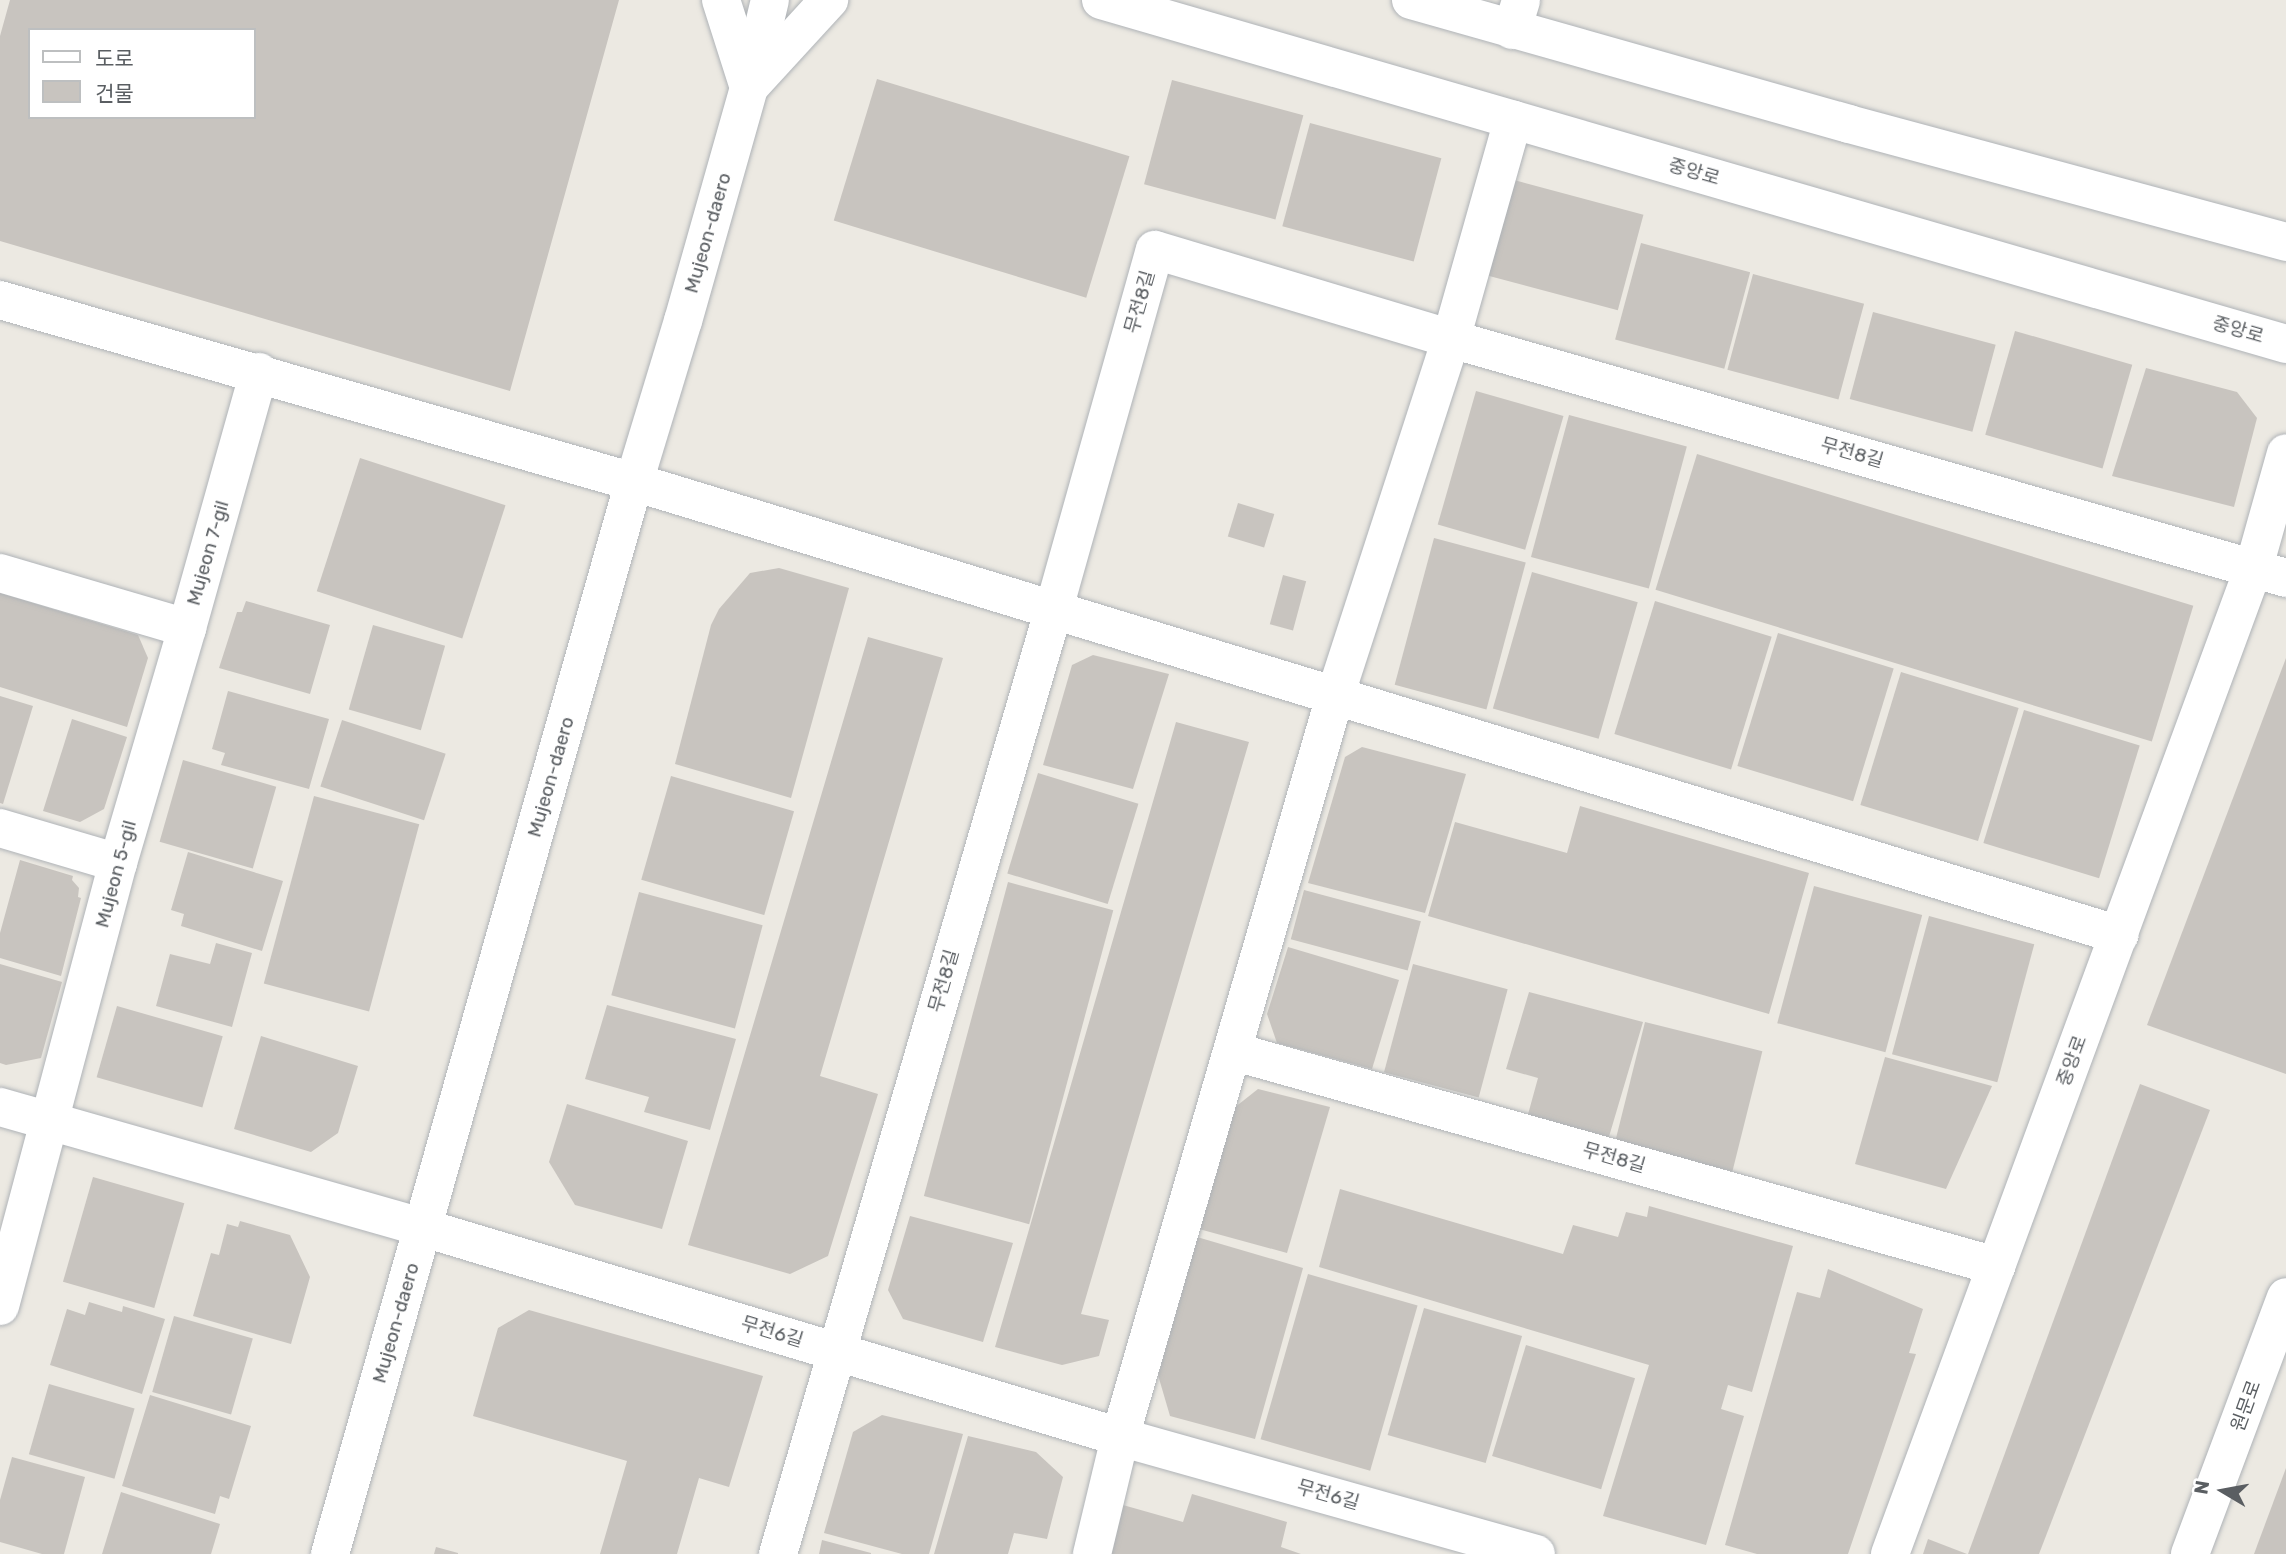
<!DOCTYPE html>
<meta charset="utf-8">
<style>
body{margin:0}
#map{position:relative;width:2286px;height:1554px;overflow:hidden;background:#ece9e2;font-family:Rubik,"Noto Sans KR",sans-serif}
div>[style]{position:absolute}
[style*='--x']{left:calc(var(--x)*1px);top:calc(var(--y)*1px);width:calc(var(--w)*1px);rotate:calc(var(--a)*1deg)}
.building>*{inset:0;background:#c8c4bf;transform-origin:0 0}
.roads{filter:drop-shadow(0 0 2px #afb3b7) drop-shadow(0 0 2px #afb3b7)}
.street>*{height:38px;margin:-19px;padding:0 19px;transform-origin:19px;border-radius:19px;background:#fff}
.secondary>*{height:38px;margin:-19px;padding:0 19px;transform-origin:19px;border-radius:19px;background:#fff}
span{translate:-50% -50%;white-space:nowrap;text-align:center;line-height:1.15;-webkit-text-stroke:6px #fff;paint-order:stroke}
.street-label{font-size:19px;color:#5a5e62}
.legend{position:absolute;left:28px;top:28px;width:228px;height:91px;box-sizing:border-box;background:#fff;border:2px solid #bdbfc0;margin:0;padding:9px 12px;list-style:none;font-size:21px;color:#5a5e62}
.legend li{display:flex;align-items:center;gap:14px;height:35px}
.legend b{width:35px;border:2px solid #bdbfc0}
.north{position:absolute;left:2188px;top:1456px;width:70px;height:70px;-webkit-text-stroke:5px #fff;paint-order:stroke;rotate:280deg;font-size:19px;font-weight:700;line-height:28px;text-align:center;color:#5a5e62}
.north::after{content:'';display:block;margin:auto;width:24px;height:32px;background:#5a5e62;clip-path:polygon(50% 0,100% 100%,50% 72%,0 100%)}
</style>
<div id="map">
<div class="building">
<div style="clip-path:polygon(evenodd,10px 0,619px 0,510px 391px,0 241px,0 36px,10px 0,30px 30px,254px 30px,254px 117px,30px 117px,30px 30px)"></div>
<div style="left:877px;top:79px;width:264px;height:148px;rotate:17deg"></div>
<div style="left:1172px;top:80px;width:136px;height:108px;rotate:15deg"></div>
<div style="left:1310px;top:123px;width:136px;height:107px;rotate:15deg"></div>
<div style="left:1514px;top:180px;width:134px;height:99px;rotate:15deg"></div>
<div style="left:1641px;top:243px;width:113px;height:100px;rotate:15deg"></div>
<div style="left:1753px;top:274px;width:115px;height:99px;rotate:15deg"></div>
<div style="left:1873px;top:312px;width:127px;height:90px;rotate:15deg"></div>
<div style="left:2015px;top:331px;width:122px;height:108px;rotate:16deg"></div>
<div style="clip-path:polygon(2146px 368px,2237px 392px,2257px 418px,2234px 507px,2112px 476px)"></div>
<div style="left:1476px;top:391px;width:91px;height:139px;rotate:16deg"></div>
<div style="left:1569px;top:415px;width:122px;height:147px;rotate:15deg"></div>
<div style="left:1697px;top:454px;width:519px;height:142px;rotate:17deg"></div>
<div style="left:360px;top:458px;width:153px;height:140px;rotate:18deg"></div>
<div style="left:1238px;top:503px;width:38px;height:35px;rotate:17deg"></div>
<div style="left:1434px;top:538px;width:95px;height:152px;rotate:15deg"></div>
<div style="clip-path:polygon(779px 568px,849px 588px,791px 798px,675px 764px,711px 625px,719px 609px,750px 573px)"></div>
<div style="left:1532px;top:572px;width:110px;height:142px;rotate:16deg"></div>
<div style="left:1283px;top:575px;width:24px;height:51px;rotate:15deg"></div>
<div style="clip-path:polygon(0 593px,138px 635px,148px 658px,127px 727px,0 687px)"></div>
<div style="clip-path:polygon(246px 601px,330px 625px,310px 694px,219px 668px,237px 612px,242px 612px)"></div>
<div style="left:1655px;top:601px;width:122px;height:139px;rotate:17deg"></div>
<div style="left:373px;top:625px;width:75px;height:88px;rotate:16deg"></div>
<div style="left:1778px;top:633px;width:121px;height:139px;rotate:17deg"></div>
<div style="clip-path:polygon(868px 637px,943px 658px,820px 1076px,878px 1094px,828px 1256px,790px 1274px,688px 1245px)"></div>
<div style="clip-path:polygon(1093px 655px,1169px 674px,1133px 789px,1043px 765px,1072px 665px)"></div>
<div style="clip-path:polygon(2286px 658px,2286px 1074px,2147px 1025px)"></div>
<div style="left:1901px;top:672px;width:123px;height:139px;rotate:17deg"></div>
<div style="clip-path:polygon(228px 691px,329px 719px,309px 789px,221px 765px,225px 753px,212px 749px)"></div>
<div style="clip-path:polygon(0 696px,33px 706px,3px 804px,0 803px)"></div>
<div style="left:2024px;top:710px;width:121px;height:139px;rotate:17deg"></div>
<div style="clip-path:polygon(72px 719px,127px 737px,104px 809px,80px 822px,43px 811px)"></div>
<div style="left:342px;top:720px;width:109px;height:70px;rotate:18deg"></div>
<div style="clip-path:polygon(1176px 722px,1249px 742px,1081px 1314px,1109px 1320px,1099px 1356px,1062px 1365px,995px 1347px)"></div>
<div style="clip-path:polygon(1362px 747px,1466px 774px,1425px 913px,1308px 883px,1345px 757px)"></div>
<div style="left:183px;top:760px;width:97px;height:85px;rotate:16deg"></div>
<div style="left:1038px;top:773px;width:105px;height:105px;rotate:17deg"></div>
<div style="left:671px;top:776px;width:128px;height:108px;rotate:16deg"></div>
<div style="left:314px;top:796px;width:109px;height:194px;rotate:15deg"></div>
<div style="clip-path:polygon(1580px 806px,1809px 873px,1769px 1014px,1428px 916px,1455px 822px,1567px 853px)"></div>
<div style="clip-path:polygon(188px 852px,283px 881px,262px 951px,181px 926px,184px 914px,171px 910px)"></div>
<div style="clip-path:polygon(20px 860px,73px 876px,72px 880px,79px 888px,78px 897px,81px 898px,61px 976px,0 958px,0 933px)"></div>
<div style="left:1008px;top:882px;width:109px;height:325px;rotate:15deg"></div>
<div style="left:1814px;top:886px;width:112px;height:142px;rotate:15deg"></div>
<div style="left:1304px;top:890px;width:121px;height:51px;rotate:15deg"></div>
<div style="left:639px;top:892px;width:128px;height:107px;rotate:15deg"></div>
<div style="left:1929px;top:916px;width:109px;height:143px;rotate:15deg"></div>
<div style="clip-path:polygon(216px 943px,252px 953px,232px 1027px,156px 1006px,170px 954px,210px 964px)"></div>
<div style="clip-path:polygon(1288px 947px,1399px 980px,1372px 1069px,1277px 1043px,1267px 1014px)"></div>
<div style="clip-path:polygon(0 964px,62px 982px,41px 1058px,6px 1065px,0 1063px)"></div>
<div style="left:1413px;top:964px;width:98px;height:112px;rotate:15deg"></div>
<div style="clip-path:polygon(1529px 992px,1643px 1022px,1608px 1140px,1527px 1118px,1538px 1078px,1506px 1069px)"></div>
<div style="clip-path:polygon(607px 1005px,736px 1039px,710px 1130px,644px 1112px,649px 1097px,585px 1079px)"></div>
<div style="left:117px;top:1006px;width:110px;height:74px;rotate:16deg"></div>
<div style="left:1645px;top:1022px;width:121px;height:124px;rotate:14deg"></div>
<div style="clip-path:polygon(261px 1036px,358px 1066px,338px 1133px,311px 1152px,234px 1129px)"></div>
<div style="clip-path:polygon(1885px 1057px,1992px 1086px,1946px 1189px,1855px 1164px)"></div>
<div style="clip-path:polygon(2140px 1084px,2210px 1110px,2039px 1554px,1968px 1554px)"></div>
<div style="clip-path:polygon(1258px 1089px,1330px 1107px,1287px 1253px,1199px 1229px,1234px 1108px)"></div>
<div style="clip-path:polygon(567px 1104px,688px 1141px,662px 1229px,575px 1205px,549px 1162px)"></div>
<div style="left:93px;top:1177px;width:95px;height:109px;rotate:16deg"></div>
<div style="clip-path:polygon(1340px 1189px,1563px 1254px,1573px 1225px,1618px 1237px,1626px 1212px,1647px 1217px,1649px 1206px,1793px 1246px,1752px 1392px,1728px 1385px,1721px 1409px,1744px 1416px,1706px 1545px,1603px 1516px,1649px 1365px,1319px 1267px)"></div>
<div style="clip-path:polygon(910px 1216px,1013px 1243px,983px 1342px,903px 1319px,888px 1290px)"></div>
<div style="clip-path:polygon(240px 1221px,290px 1235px,310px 1277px,291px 1344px,193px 1316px,211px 1253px,219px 1255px,227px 1224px,238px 1227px)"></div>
<div style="clip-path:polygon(1197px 1237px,1303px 1268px,1255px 1439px,1170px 1416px,1158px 1375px)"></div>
<div style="clip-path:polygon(1828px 1269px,1923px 1309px,1909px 1353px,1916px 1354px,1848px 1554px,1757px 1554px,1725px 1545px,1797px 1292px,1820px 1298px)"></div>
<div style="left:1308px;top:1274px;width:114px;height:172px;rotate:16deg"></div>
<div style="clip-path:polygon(89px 1302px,122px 1312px,123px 1306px,165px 1319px,142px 1394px,50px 1365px,67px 1309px,85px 1315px)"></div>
<div style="left:1424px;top:1308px;width:102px;height:132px;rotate:16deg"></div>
<div style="clip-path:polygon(529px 1310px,763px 1376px,729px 1487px,699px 1478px,677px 1554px,600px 1554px,627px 1461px,473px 1416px,498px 1328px)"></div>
<div style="left:174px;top:1316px;width:82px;height:79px;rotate:16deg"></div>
<div style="left:1526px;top:1345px;width:114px;height:116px;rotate:17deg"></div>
<div style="left:49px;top:1384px;width:89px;height:73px;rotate:16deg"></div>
<div style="clip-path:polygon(150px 1395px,251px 1426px,229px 1499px,220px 1496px,215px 1514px,122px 1486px)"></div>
<div style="clip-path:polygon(882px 1415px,963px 1434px,929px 1554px,902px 1554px,824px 1533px,853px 1432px)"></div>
<div style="clip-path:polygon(968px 1436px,1036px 1452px,1063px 1477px,1047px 1539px,1014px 1533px,1008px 1554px,934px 1554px)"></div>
<div style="clip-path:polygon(12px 1457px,85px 1477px,64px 1554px,42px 1554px,0 1542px,0 1500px)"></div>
<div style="clip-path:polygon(2286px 1468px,2286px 1554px,2254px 1554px)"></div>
<div style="clip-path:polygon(121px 1492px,220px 1524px,211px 1554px,102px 1554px)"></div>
<div style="clip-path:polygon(1192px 1494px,1287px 1522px,1281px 1547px,1301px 1554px,1109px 1554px,1123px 1505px,1183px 1522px)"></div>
<div style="clip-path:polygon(1928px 1539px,1967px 1554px,1923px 1554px)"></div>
<div style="clip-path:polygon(822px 1540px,871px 1553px,871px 1554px,819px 1554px)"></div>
<div style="clip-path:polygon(436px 1547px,458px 1553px,458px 1554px,434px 1554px)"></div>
</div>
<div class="roads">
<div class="street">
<div style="--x:1512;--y:30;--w:31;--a:-73"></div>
<div style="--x:0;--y:300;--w:660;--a:16.02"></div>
<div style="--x:634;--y:482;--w:1553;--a:16.96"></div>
<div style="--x:0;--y:573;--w:195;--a:16.4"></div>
<div style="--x:187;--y:628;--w:266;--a:-74.3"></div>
<div style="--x:0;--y:828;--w:123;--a:16.5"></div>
<div style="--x:1232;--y:1051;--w:794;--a:15.72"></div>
<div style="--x:0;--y:1107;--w:441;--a:15.9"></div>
<div style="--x:424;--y:1228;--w:727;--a:16.71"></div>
<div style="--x:1120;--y:1437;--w:432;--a:15.7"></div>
<div style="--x:0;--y:1306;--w:458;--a:-75.1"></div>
<div style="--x:118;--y:863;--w:245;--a:-73.6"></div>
<div style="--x:778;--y:1554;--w:981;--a:-73.73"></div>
<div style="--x:1053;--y:612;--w:376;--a:-74.3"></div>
<div style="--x:1155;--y:250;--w:309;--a:16.7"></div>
<div style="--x:1451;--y:339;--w:869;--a:15.97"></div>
<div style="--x:1092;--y:1554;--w:120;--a:-76.5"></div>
<div style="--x:1120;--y:1437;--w:772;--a:-73.82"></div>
<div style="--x:1335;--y:696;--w:375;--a:-72"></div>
<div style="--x:1451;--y:339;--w:228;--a:-74.2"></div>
<div style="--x:1890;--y:1554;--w:1052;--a:-69.76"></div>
<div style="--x:2254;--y:567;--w:118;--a:-74.3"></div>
</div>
<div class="secondary">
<div style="--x:721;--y:0;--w:92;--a:72.3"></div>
<div style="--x:1101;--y:0;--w:1234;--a:16.19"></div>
<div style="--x:1411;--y:0;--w:455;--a:15.8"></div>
<div style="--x:1849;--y:124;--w:453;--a:15.1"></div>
<div style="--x:753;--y:83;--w:113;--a:-47.5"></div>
<div style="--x:330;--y:1554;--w:1114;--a:-74.17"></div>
<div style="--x:634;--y:482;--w:168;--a:-73.1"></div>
<div style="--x:683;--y:321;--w:242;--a:-74.2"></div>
<div style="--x:749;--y:88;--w:90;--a:-76.6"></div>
<div style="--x:2190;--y:1554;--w:274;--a:-69.5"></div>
</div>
</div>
<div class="street-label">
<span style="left:1694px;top:172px;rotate:16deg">중앙로</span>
<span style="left:708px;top:233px;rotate:-74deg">Mujeon-daero</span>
<span style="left:1140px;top:302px;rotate:-74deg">무전8길</span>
<span style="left:2238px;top:330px;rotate:16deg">중앙로</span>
<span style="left:1852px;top:453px;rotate:16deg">무전8길</span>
<span style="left:208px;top:553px;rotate:-74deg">Mujeon 7-gil</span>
<span style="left:551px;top:777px;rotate:-74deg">Mujeon-daero</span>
<span style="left:116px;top:874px;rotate:-75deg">Mujeon 5-gil</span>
<span style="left:944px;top:981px;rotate:-74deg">무전8길</span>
<span style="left:2072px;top:1061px;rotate:-70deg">중앙로</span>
<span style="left:1614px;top:1158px;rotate:16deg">무전8길</span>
<span style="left:396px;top:1323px;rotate:-74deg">Mujeon-daero</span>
<span style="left:772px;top:1332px;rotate:17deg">무전6길</span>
<span style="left:2246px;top:1406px;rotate:-70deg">원문로</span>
<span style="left:1328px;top:1495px;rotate:16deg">무전6길</span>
</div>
<ul class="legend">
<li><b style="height:9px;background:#fff"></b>도로</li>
<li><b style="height:19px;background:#c8c4bf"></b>건물</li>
</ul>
<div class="north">N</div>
</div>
